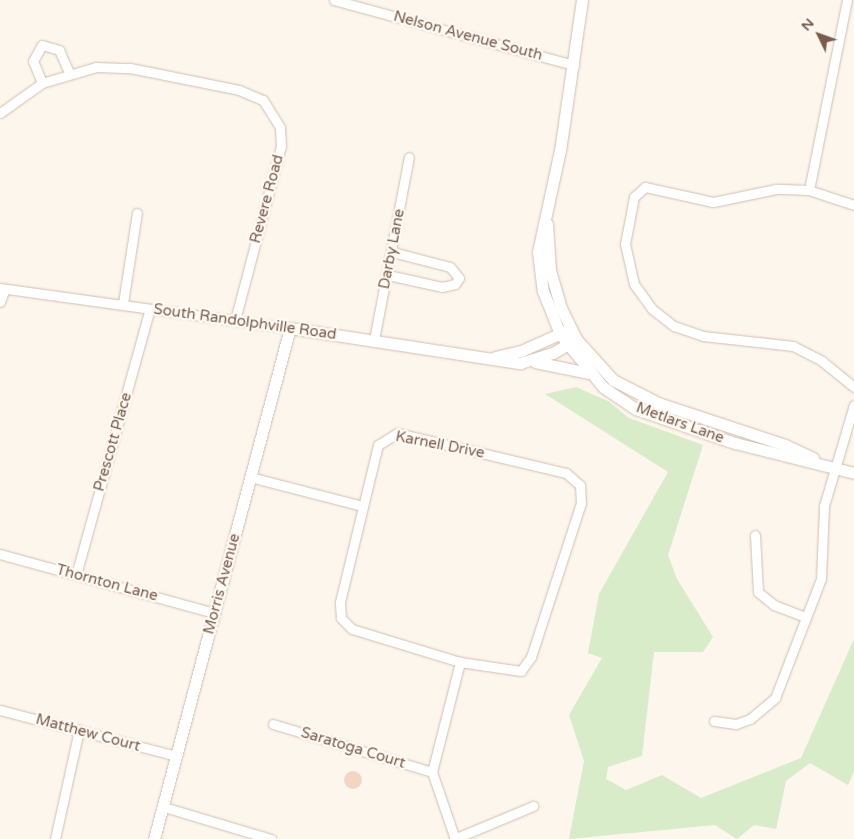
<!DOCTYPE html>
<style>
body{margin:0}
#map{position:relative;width:854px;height:839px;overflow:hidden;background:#fdf6ec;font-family:"Varela Round",sans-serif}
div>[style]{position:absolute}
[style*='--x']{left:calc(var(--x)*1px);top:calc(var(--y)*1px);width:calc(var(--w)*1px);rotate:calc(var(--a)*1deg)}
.green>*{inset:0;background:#d8ecc9}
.building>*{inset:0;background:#f3d5c3}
.round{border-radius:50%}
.roads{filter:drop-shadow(0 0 1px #d1beb0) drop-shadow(0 0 1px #d1beb0)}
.street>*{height:9px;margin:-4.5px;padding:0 4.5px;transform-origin:4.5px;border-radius:4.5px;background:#fff}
.secondary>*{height:11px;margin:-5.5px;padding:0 5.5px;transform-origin:5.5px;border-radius:5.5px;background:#fff}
span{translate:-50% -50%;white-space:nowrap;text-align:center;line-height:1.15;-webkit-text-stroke:5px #fffaf3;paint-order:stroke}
.street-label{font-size:15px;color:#7a5c4d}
.north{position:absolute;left:794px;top:10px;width:50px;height:50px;-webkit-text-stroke:4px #fffaf3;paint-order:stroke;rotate:312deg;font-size:14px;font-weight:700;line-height:20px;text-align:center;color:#7a5c4d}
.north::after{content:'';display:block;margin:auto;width:18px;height:22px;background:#7a5c4d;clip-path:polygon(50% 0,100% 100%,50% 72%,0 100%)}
</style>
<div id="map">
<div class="green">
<div style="clip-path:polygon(576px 387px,608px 401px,629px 418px,703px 445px,668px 555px,677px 579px,713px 637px,703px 652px,654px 652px,642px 756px,608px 767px,606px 779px,626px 790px,662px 775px,701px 798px,801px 758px,854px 639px,854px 772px,848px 785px,810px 763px,786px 781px,776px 829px,754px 825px,737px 839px,715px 825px,569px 839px,584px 761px,569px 715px,602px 658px,588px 653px,599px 594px,668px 472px,545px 394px)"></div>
</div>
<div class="building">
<div class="round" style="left:344px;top:771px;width:18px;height:18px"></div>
</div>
<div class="roads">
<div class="street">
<div style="--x:334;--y:0;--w:249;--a:15.2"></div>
<div style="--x:42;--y:83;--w:24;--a:-112"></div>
<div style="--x:33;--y:61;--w:18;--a:-61"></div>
<div style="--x:42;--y:45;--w:18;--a:16"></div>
<div style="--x:59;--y:50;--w:24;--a:66"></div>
<div style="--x:0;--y:113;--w:52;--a:-35.5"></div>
<div style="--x:42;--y:83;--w:56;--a:-16.5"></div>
<div style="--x:96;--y:67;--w:34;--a:2"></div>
<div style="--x:130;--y:68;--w:111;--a:11.4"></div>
<div style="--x:239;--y:90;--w:26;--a:23"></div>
<div style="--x:263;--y:100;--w:32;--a:58"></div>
<div style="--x:280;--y:127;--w:19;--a:87"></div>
<div style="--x:281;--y:146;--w:180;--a:104.8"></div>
<div style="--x:809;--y:190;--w:194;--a:-78.7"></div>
<div style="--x:854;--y:205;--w:47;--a:-161.6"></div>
<div style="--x:809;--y:190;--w:33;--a:-178"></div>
<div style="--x:776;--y:189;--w:64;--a:168.3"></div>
<div style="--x:713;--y:202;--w:70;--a:-167.6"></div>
<div style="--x:645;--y:187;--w:15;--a:138"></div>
<div style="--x:634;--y:197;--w:48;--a:100.8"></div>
<div style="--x:625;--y:244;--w:41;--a:77.3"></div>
<div style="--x:634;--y:284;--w:31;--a:54"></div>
<div style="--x:652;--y:309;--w:28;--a:38"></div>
<div style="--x:674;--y:326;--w:31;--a:19"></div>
<div style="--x:703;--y:336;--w:91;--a:6.3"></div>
<div style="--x:793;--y:346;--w:33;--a:27"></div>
<div style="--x:822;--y:361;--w:41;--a:39.1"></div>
<div style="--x:388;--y:275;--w:55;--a:12.5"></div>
<div style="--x:442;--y:287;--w:13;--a:-13"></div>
<div style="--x:455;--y:284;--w:7;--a:-56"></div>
<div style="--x:459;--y:278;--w:14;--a:-129"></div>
<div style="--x:450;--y:267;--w:60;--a:-165.5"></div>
<div style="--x:0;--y:288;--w:293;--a:7.9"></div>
<div style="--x:0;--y:302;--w:14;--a:-69"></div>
<div style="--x:123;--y:303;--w:91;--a:-81.2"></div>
<div style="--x:374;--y:340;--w:186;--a:-79.2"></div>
<div style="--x:397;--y:433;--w:174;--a:13.3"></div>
<div style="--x:566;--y:473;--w:18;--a:41"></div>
<div style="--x:580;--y:485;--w:18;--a:87"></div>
<div style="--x:581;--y:503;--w:162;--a:108"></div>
<div style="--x:531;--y:657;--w:17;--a:126"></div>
<div style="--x:521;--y:671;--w:62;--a:-171.6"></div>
<div style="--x:460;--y:662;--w:113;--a:-163"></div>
<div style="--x:352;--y:629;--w:16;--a:-135"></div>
<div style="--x:341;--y:618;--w:16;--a:-94"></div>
<div style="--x:340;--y:602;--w:162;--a:-76.4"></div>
<div style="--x:378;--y:445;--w:22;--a:-32"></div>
<div style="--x:250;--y:477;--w:116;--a:14.5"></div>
<div style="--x:755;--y:535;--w:57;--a:87"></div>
<div style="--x:758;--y:592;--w:21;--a:39"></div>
<div style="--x:774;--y:605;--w:33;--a:21"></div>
<div style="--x:0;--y:554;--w:222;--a:15.4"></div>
<div style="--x:76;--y:575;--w:276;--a:-74.5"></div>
<div style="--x:0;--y:710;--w:182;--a:14.6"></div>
<div style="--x:714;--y:721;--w:22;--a:8"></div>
<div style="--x:736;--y:724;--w:15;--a:-20"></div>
<div style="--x:750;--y:719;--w:33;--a:-40"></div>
<div style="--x:775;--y:698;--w:128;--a:-68.9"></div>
<div style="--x:821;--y:579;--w:73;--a:-87.6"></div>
<div style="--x:824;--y:506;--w:105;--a:-73.5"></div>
<div style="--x:273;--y:724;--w:166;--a:16.8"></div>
<div style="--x:164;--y:807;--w:112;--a:16.7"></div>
<div style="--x:55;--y:839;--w:112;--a:-77.6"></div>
<div style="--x:454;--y:839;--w:86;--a:-22.7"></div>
<div style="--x:455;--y:839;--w:71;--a:-108.9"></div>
<div style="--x:432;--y:772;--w:114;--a:-75.7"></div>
</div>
<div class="secondary">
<div style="--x:582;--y:0;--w:152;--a:98.3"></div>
<div style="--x:560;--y:150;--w:104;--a:102.2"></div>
<div style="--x:538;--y:252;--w:39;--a:83"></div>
<div style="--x:543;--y:291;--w:46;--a:68.4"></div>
<div style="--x:560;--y:334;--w:68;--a:50.9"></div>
<div style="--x:603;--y:387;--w:40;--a:34"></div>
<div style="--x:636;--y:409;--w:105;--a:19"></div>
<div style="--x:735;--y:443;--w:123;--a:14.1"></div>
<div style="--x:547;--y:224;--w:46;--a:86.3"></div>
<div style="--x:550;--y:270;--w:40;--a:74"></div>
<div style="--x:561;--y:308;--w:34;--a:64"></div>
<div style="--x:576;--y:339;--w:55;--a:47.9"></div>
<div style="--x:613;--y:380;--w:51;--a:27.1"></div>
<div style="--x:658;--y:403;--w:134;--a:18.3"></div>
<div style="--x:785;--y:445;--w:31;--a:25"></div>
<div style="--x:495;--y:357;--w:27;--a:-13"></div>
<div style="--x:521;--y:351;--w:49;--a:-24"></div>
<div style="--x:535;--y:362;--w:54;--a:11.7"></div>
<div style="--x:154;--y:839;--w:529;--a:-75.1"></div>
<div style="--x:290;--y:328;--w:233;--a:8.7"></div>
<div style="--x:520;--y:363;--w:34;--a:-17"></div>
<div style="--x:553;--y:353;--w:27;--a:-31"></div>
</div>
</div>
<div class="street-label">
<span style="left:468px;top:36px;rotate:15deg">Nelson Avenue South</span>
<span style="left:267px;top:199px;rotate:-75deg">Revere Road</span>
<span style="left:392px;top:249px;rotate:-79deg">Darby Lane</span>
<span style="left:245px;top:322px;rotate:8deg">South Randolphville Road</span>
<span style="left:680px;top:423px;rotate:20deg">Metlars Lane</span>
<span style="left:113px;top:442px;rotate:-74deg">Prescott Place</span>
<span style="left:440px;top:445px;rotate:11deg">Karnell Drive</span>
<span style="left:107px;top:583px;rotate:15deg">Thornton Lane</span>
<span style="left:222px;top:584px;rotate:-75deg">Morris Avenue</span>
<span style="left:88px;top:733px;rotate:15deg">Matthew Court</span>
<span style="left:353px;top:748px;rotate:17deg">Saratoga Court</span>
</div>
<div class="north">N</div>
</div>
